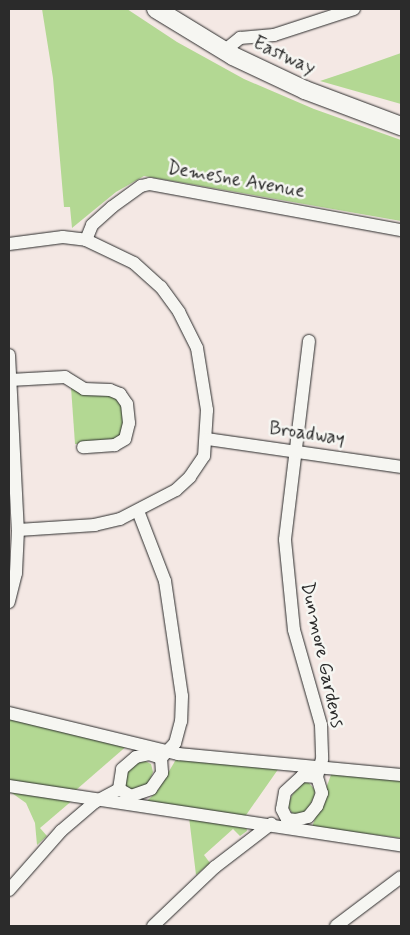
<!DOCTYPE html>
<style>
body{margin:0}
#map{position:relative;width:410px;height:935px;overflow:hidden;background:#f4e8e4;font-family:Mynerve,sans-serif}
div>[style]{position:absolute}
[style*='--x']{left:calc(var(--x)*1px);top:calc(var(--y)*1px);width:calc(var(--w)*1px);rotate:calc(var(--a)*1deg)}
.green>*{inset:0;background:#b3d893}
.roads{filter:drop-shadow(0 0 1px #2b2b2b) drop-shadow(0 0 1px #2b2b2b)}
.street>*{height:12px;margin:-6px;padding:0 6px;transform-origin:6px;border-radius:6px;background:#f6f6f2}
.secondary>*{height:18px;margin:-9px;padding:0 9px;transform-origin:9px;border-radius:9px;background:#f6f6f2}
span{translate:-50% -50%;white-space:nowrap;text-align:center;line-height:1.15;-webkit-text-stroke:5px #f6f6f2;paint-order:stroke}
.street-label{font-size:19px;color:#2b2b2b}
.frame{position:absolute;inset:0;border:10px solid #2b2b2b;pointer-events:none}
</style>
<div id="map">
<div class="green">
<div style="clip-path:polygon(42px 9px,127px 9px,177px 42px,244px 79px,314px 109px,401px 140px,401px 221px,144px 176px,116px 192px,72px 228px,70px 207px,64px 207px,53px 78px)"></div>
<div style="clip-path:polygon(401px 53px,401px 104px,320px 81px,350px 71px)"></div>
<div style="clip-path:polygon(71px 387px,115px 397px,122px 403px,124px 424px,122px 435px,110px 442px,75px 444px)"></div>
<div style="clip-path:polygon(9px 716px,129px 744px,76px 790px,9px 783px)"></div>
<div style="clip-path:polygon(178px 756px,279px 768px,244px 818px,147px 801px,158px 790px)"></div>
<div style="clip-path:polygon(145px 761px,151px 764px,153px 772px,150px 780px,143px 789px,132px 792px,123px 786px,125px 774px,138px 762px)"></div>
<div style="clip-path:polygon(332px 772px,401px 779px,401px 838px,312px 827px)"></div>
<div style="clip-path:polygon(308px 782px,315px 790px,314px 797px,305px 814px,293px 814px,288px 807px,289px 801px,299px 783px)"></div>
<div style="clip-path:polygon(9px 791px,74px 799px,40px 828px,47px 836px,37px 845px,35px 823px,26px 803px)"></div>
<div style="clip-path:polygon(189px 817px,246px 826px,247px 831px,240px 836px,233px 829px,204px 855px,210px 863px,196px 875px)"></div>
</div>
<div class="roads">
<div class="street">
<div style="--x:224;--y:51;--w:21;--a:-39"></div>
<div style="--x:240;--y:38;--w:34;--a:-5"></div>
<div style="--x:274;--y:35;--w:84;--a:-18"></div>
<div style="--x:86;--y:240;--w:16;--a:-68"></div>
<div style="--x:92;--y:225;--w:27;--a:-42"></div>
<div style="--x:112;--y:207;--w:36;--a:-36"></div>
<div style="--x:141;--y:186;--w:9;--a:-13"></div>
<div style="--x:150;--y:184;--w:255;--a:10.4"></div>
<div style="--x:9;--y:244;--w:54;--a:-7.4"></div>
<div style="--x:63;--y:237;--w:23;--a:7"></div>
<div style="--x:86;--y:240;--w:53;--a:25.6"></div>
<div style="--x:134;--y:263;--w:36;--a:42"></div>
<div style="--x:161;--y:287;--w:31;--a:54"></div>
<div style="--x:179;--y:312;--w:40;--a:63.4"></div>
<div style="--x:197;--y:348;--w:63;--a:80.8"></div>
<div style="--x:207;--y:410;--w:46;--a:93.7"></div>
<div style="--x:204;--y:456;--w:25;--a:124"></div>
<div style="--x:190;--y:477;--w:19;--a:137"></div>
<div style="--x:176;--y:490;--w:63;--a:152.6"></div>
<div style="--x:120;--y:519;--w:26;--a:167"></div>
<div style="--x:95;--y:525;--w:77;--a:176.3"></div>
<div style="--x:309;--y:341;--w:200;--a:96.9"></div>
<div style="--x:285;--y:540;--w:90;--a:84.3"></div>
<div style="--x:294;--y:630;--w:99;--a:74.1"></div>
<div style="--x:321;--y:725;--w:34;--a:88"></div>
<div style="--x:322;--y:759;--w:19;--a:106"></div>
<div style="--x:317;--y:777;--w:17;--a:73"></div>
<div style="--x:322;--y:793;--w:14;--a:111"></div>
<div style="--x:317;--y:806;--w:14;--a:129"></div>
<div style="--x:308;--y:817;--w:12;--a:166"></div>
<div style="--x:296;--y:820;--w:9;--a:-174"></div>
<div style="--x:287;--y:819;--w:11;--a:-117"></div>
<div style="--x:282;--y:809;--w:17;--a:-80"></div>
<div style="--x:285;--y:792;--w:23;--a:-43"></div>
<div style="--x:302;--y:776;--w:15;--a:4"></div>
<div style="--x:9;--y:355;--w:175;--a:87.1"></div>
<div style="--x:18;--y:530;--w:43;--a:92.7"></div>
<div style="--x:16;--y:573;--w:30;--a:104"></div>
<div style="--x:10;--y:380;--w:55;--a:-3.1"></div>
<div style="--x:65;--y:377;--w:22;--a:32"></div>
<div style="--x:84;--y:389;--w:26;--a:2"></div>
<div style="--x:110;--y:390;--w:11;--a:22"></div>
<div style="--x:120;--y:394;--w:12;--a:55"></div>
<div style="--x:127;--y:404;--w:19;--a:84"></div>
<div style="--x:129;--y:423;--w:16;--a:104"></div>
<div style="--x:125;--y:439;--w:12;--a:149"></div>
<div style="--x:115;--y:445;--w:32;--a:176"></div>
<div style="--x:207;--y:439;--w:196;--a:8.2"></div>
<div style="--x:138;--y:511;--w:75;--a:68.9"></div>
<div style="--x:165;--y:581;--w:116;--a:81.6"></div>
<div style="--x:182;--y:696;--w:25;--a:92"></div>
<div style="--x:181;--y:721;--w:23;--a:105"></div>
<div style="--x:175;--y:743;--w:21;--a:133"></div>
<div style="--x:9;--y:713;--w:174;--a:13.6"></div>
<div style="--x:178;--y:754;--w:224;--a:5.4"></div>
<div style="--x:149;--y:754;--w:13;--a:18"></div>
<div style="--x:161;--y:758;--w:15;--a:86"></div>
<div style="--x:162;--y:773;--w:19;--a:125"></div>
<div style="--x:151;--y:789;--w:21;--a:161"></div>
<div style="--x:131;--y:796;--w:14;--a:-150"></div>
<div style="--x:119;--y:789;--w:20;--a:-81"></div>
<div style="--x:122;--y:769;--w:18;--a:-41"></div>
<div style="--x:136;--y:757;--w:13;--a:-13"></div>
<div style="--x:9;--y:786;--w:396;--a:8.6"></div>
<div style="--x:9;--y:890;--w:79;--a:-48.6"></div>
<div style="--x:61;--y:831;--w:45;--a:-40.5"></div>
<div style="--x:95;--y:802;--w:27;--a:-28"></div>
<div style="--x:153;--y:926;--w:86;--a:-43.6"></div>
<div style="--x:215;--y:867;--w:71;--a:-37.5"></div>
<div style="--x:336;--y:926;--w:81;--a:-37"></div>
</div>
<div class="secondary">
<div style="--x:156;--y:9;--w:90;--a:31.4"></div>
<div style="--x:233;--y:56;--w:80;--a:25.3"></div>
<div style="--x:305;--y:90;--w:103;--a:20.6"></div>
</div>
</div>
<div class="street-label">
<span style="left:284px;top:56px;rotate:25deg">Eastway</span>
<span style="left:236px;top:180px;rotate:10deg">Demesne Avenue</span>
<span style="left:307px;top:434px;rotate:8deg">Broadway</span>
<span style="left:322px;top:655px;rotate:78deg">Dunmore Gardens</span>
</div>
<div class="frame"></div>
</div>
